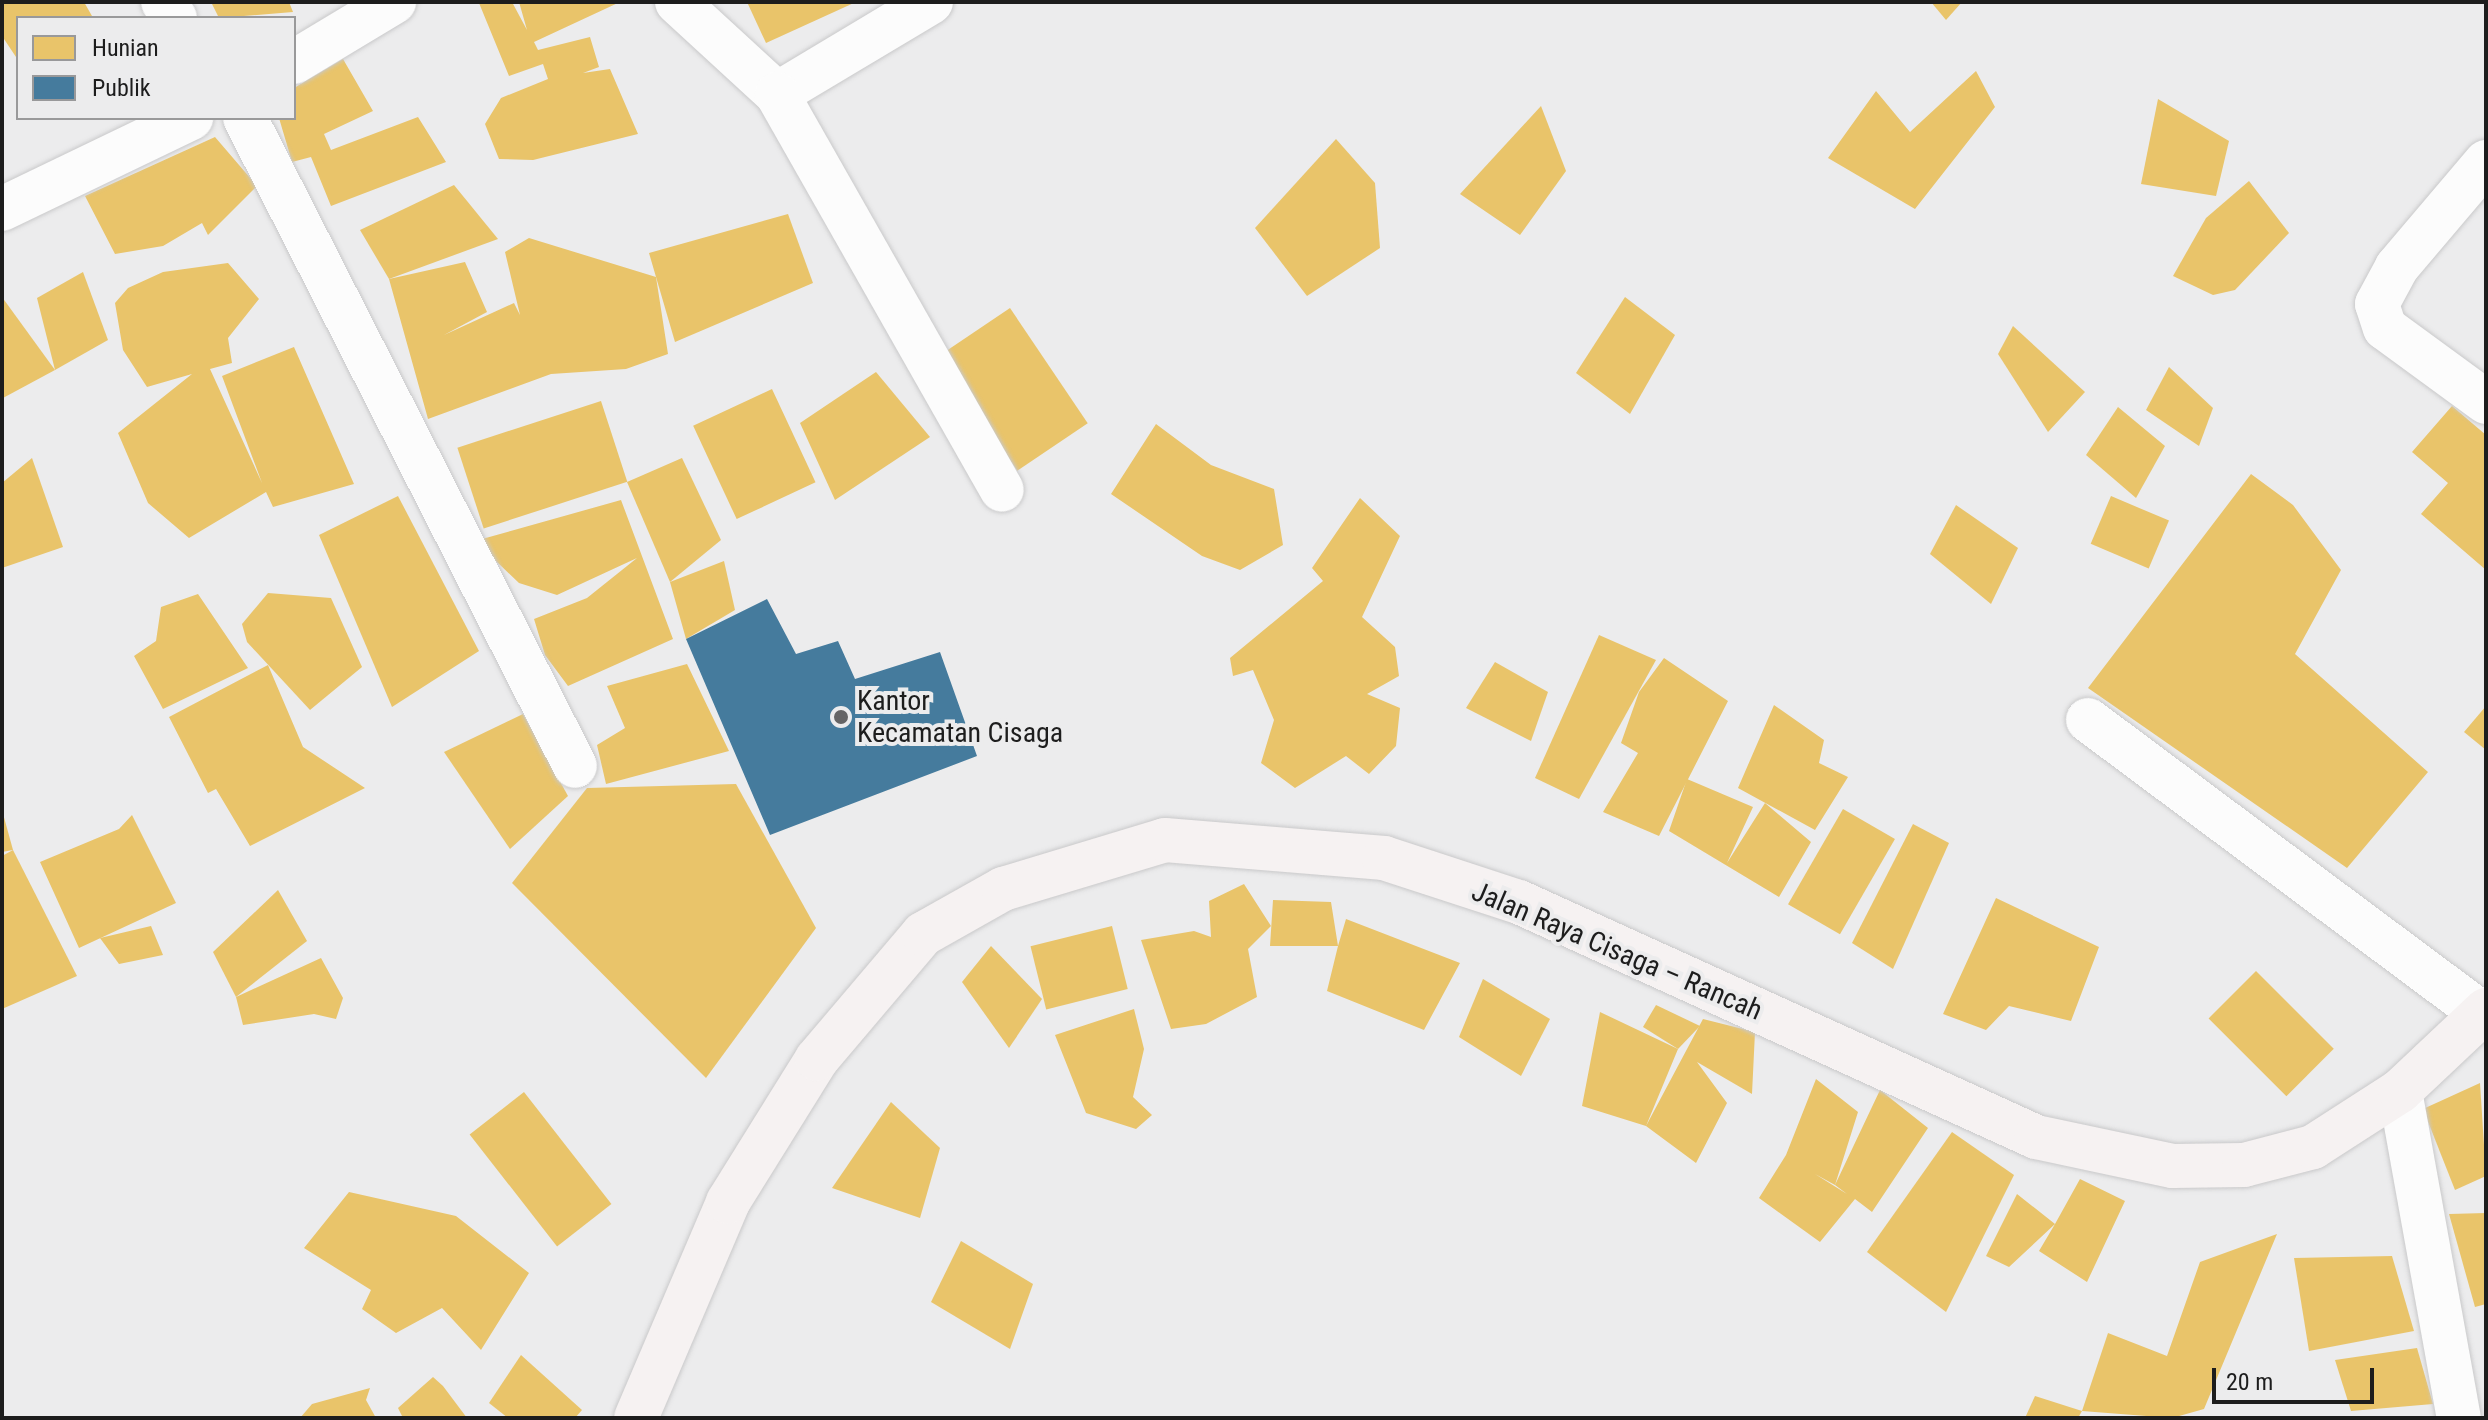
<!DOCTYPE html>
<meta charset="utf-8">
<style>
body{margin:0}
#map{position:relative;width:2488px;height:1420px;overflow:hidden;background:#ececed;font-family:"Roboto Condensed",sans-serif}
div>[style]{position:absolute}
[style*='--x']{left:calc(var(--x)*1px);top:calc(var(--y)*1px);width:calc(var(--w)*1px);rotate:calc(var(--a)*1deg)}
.homes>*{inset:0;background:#e9c46a;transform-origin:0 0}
.public>*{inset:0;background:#457b9d}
.roads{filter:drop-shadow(0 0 2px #c9c9ca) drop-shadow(0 0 2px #c9c9ca)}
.minor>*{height:44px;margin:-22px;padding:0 22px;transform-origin:22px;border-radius:22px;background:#fcfcfc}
.major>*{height:44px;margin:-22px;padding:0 22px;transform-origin:22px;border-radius:22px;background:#f6f2f2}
.dots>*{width:22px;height:22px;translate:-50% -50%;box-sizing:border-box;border:4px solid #ececed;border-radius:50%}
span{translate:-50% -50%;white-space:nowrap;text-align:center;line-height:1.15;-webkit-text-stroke:8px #ececed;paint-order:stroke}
.poi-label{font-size:28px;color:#1d1d1d}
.left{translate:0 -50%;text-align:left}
.street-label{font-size:28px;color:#1d1d1d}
.frame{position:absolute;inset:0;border:4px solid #1d1d1d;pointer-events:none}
.legend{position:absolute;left:16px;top:16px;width:280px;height:104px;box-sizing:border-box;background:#ececed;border:2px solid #99999a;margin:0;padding:10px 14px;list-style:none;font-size:24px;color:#1d1d1d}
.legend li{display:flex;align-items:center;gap:16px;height:40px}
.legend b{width:40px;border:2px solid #99999a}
.scale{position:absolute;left:2212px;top:1368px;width:162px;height:36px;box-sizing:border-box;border:4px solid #1d1d1d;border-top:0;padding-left:10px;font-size:24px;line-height:28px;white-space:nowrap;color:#1d1d1d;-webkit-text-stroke:6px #ececed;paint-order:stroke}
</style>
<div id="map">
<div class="homes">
<div style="clip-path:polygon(2px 2px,84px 2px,92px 16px,18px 18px,18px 60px,2px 36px)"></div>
<div style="clip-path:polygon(211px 2px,289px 2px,293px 12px,219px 18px)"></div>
<div style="clip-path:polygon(512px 2px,527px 30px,519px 2px,620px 2px,534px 42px,538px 50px,590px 37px,599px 67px,583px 73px,610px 69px,638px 134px,533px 160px,499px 159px,485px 124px,501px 98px,548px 79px,543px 64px,509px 76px,479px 3px)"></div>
<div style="clip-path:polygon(747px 2px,856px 2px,766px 43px)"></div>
<div style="clip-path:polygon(1931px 2px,1962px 2px,1946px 20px)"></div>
<div style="clip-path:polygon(343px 59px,373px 111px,324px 134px,331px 150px,418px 117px,446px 162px,331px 206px,311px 157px,292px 162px,279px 118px,294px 118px,294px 88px)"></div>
<div style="clip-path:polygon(1976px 71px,1995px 107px,1915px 209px,1828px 158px,1876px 91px,1910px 132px)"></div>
<div style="clip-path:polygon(2158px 99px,2229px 141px,2216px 196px,2141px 184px)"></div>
<div style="clip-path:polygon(1541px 106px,1566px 171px,1520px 235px,1460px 194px)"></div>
<div style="clip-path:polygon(215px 137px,257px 186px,208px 235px,202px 223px,163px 246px,115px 254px,85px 196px)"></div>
<div style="clip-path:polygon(1336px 139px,1375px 183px,1380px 248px,1307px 296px,1255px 228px)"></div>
<div style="clip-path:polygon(2249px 181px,2289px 233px,2235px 290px,2213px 295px,2173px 276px,2206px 218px)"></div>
<div style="clip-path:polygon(454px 185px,498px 239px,389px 279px,360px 230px)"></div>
<div style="clip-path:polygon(788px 214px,813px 283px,675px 342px,649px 253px)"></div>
<div style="clip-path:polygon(529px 238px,656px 277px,668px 354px,626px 369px,551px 374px,428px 419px,389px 279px,465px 262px,487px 312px,444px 335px,514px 303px,520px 315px,505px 252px)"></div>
<div style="clip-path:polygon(228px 263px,259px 299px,228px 338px,232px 363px,210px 369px,262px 483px,222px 376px,294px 347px,354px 484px,273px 507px,266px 492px,189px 538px,148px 503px,118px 433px,192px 374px,147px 387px,123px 350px,115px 303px,128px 288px,163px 272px)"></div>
<div style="clip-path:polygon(83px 272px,108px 340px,55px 370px,37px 298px)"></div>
<div style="clip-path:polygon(2px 297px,55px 370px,3px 398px,2px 396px)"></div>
<div style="clip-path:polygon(1625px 297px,1675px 335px,1630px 414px,1576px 373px)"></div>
<div style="left:1010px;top:308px;width:139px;height:85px;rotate:56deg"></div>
<div style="clip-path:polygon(2013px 326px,2085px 392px,2048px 432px,1998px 354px)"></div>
<div style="clip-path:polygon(2169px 367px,2213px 408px,2199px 446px,2146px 410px)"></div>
<div style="clip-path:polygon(876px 372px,930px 437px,835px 500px,800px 423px)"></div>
<div style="left:772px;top:389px;width:103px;height:87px;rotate:65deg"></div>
<div style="left:601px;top:401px;width:85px;height:151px;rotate:72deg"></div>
<div style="clip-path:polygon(2452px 406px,2486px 435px,2486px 570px,2421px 514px,2448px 483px,2412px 452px)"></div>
<div style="clip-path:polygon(2118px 407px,2165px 446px,2136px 498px,2086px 455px)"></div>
<div style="clip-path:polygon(1156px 424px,1211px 465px,1274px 489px,1283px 545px,1240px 570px,1202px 556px,1111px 494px)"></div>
<div style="clip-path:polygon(32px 458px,63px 547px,2px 568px,2px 483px)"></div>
<div style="clip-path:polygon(682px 458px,721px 540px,670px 582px,627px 482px)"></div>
<div style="clip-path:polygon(2251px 474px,2293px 505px,2341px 570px,2295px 654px,2428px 772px,2347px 868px,2088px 688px)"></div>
<div style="clip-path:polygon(398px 496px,479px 651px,392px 707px,319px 535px)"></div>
<div style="left:2111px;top:496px;width:63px;height:52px;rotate:23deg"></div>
<div style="clip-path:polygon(1360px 498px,1400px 536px,1362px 617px,1395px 647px,1399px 676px,1367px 694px,1400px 708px,1396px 746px,1369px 774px,1346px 756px,1295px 788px,1261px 763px,1274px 720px,1253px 670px,1233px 676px,1230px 658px,1323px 581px,1312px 568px)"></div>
<div style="clip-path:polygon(621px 500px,673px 639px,568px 686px,545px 655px,534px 619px,587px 598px,637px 558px,557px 595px,519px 583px,475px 541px)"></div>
<div style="clip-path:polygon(1956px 505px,2018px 548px,1991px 604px,1930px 554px)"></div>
<div style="clip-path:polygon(724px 561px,735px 610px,686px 639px,670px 582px)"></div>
<div style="clip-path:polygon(268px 593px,331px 598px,362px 667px,310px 710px,247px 642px,242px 624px)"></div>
<div style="clip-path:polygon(198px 594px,248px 668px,163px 709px,134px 656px,156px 641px,161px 607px)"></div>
<div style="clip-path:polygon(1599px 635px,1656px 660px,1579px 799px,1535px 778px)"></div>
<div style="clip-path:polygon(1664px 658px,1728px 701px,1659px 836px,1603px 812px,1638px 753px,1621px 743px,1639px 692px)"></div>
<div style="clip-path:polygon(1495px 662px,1548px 692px,1531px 741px,1466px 708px)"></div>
<div style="clip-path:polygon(687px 664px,729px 751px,606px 784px,597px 745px,625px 728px,607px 686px)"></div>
<div style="clip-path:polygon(268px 665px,303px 747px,365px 788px,250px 846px,216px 789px,208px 793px,169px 717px)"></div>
<div style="clip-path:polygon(1774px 705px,1824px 740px,1819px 763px,1848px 777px,1815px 830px,1738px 788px)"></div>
<div style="clip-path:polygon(2486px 706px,2486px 750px,2464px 732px)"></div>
<div style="clip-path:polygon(523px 714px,568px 796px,510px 849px,444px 752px)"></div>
<div style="clip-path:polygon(1687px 779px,1753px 807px,1727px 863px,1765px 803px,1811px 842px,1779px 897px,1669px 831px)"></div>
<div style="clip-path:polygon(736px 784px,816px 928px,706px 1078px,512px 883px,587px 788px)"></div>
<div style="left:1843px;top:809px;width:60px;height:110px;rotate:30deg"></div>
<div style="clip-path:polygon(2px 810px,13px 850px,2px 852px)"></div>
<div style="clip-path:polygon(132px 815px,176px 903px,79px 948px,40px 862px,119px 829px)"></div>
<div style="clip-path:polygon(1913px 824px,1949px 843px,1893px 969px,1852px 943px)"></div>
<div style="clip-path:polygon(13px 850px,77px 976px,2px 1009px,2px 856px)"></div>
<div style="clip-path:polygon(1244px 884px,1271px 926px,1248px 949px,1257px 997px,1206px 1024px,1171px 1029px,1141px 940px,1194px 931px,1211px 937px,1209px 901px)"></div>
<div style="clip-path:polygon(278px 890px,307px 941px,236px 997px,213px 952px)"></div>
<div style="clip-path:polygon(1996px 898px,2099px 947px,2071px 1021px,2009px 1006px,1986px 1030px,1943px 1014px)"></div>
<div style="clip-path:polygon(1273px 900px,1331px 902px,1338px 946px,1346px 919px,1460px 963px,1424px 1030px,1327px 991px,1338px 946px,1270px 946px)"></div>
<div style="clip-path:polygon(151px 926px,163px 955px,119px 964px,100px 938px)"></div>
<div style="left:1112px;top:926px;width:65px;height:84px;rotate:76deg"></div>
<div style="clip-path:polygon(991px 946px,1042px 999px,1009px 1048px,962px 982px)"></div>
<div style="clip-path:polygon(321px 958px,343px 998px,336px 1019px,314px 1014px,243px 1025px,236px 997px)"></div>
<div style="left:2256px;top:971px;width:110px;height:67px;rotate:45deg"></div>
<div style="clip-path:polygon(1483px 979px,1550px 1019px,1521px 1076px,1459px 1037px)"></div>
<div style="clip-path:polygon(1656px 1005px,1700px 1026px,1678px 1049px,1643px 1027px)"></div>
<div style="clip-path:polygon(1134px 1009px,1144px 1049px,1133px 1097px,1152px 1115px,1136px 1129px,1086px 1113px,1055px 1035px)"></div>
<div style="clip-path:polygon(1600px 1012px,1678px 1049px,1646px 1126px,1703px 1019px,1755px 1032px,1752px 1094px,1697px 1062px,1727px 1103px,1696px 1163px,1646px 1126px,1582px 1106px)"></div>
<div style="clip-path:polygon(1816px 1079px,1858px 1112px,1835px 1185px,1815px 1174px,1847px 1194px,1835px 1185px,1880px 1090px,1928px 1128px,1872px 1212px,1855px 1199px,1820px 1242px,1759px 1198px,1786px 1155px)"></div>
<div style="clip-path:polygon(2480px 1083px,2486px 1176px,2455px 1190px,2423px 1109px)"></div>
<div style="left:524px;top:1092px;width:142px;height:69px;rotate:52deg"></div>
<div style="clip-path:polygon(891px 1102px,940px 1148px,920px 1218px,832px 1188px)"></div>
<div style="clip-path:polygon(1952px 1132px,2014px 1175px,1946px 1312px,1867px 1252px)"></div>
<div style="clip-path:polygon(2080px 1179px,2125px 1201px,2087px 1282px,2039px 1251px,2055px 1224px,2009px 1267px,1986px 1256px,2017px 1194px,2055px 1224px)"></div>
<div style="clip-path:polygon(349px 1192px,456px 1216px,529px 1273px,481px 1350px,442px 1308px,396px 1333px,362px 1309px,371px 1290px,304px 1248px)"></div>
<div style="clip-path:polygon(2486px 1213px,2486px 1304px,2475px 1307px,2449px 1214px)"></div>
<div style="clip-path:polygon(2277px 1234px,2204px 1409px,2172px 1418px,2082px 1411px,2108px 1333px,2167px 1356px,2200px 1262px)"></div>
<div style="clip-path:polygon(961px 1241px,1033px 1284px,1010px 1349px,931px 1302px)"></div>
<div style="clip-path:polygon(2392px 1256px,2414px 1331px,2309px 1351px,2294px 1258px)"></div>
<div style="clip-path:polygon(2417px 1348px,2433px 1404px,2351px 1411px,2335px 1360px)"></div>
<div style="clip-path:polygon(521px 1355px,582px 1410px,575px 1418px,508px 1418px,489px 1403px)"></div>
<div style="clip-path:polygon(433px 1377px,443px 1386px,467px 1418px,403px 1418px,398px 1408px)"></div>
<div style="clip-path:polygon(370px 1388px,366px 1400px,376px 1418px,300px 1418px,312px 1404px)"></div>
<div style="clip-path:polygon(2035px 1396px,2082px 1411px,2078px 1418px,2025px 1418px)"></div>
</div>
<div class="public">
<div style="clip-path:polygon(767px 599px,796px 654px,838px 641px,855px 679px,940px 652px,977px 756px,770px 835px,686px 639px)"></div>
</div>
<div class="roads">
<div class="minor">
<div style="--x:163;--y:2;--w:20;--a:53"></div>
<div style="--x:677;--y:2;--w:136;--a:42.6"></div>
<div style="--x:931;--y:2;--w:179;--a:149.1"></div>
<div style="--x:777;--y:94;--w:455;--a:60.4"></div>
<div style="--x:294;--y:62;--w:117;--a:-31"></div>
<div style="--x:245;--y:118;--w:727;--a:63.01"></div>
<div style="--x:2486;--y:162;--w:138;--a:130.3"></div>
<div style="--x:2397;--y:267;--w:42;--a:118.4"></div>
<div style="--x:2377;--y:304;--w:25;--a:72"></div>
<div style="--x:2385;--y:328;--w:125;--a:36.2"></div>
<div style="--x:2;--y:209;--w:210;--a:-25.7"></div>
<div style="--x:2088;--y:720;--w:492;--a:36.7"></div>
<div style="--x:2400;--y:1091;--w:332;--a:79.8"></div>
</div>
<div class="major">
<div style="--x:636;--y:1418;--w:235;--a:-66.9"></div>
<div style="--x:728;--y:1202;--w:168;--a:-58.1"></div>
<div style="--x:817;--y:1059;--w:164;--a:-49.7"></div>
<div style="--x:923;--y:934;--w:92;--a:-29.4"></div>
<div style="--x:1003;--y:889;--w:169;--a:-16.8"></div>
<div style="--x:1165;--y:840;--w:220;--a:4.7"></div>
<div style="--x:1384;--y:858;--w:142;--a:18.1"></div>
<div style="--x:1519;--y:902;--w:568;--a:24.44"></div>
<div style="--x:2036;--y:1137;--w:140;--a:12"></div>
<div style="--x:2173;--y:1166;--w:71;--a:-0.8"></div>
<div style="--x:2244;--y:1165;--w:71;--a:-14.6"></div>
<div style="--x:2313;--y:1147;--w:103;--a:-32.8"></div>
<div style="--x:2400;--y:1091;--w:118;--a:-43.3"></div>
</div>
</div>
<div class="dots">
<div style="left:841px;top:717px;background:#656566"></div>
</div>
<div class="poi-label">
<span class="left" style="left:857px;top:717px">Kantor<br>Kecamatan Cisaga</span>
</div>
<div class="street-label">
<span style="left:1617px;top:951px;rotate:23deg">Jalan Raya Cisaga – Rancah</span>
</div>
<div class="frame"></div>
<ul class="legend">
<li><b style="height:22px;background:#e9c46a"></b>Hunian</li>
<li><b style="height:22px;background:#457b9d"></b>Publik</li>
</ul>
<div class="scale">20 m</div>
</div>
